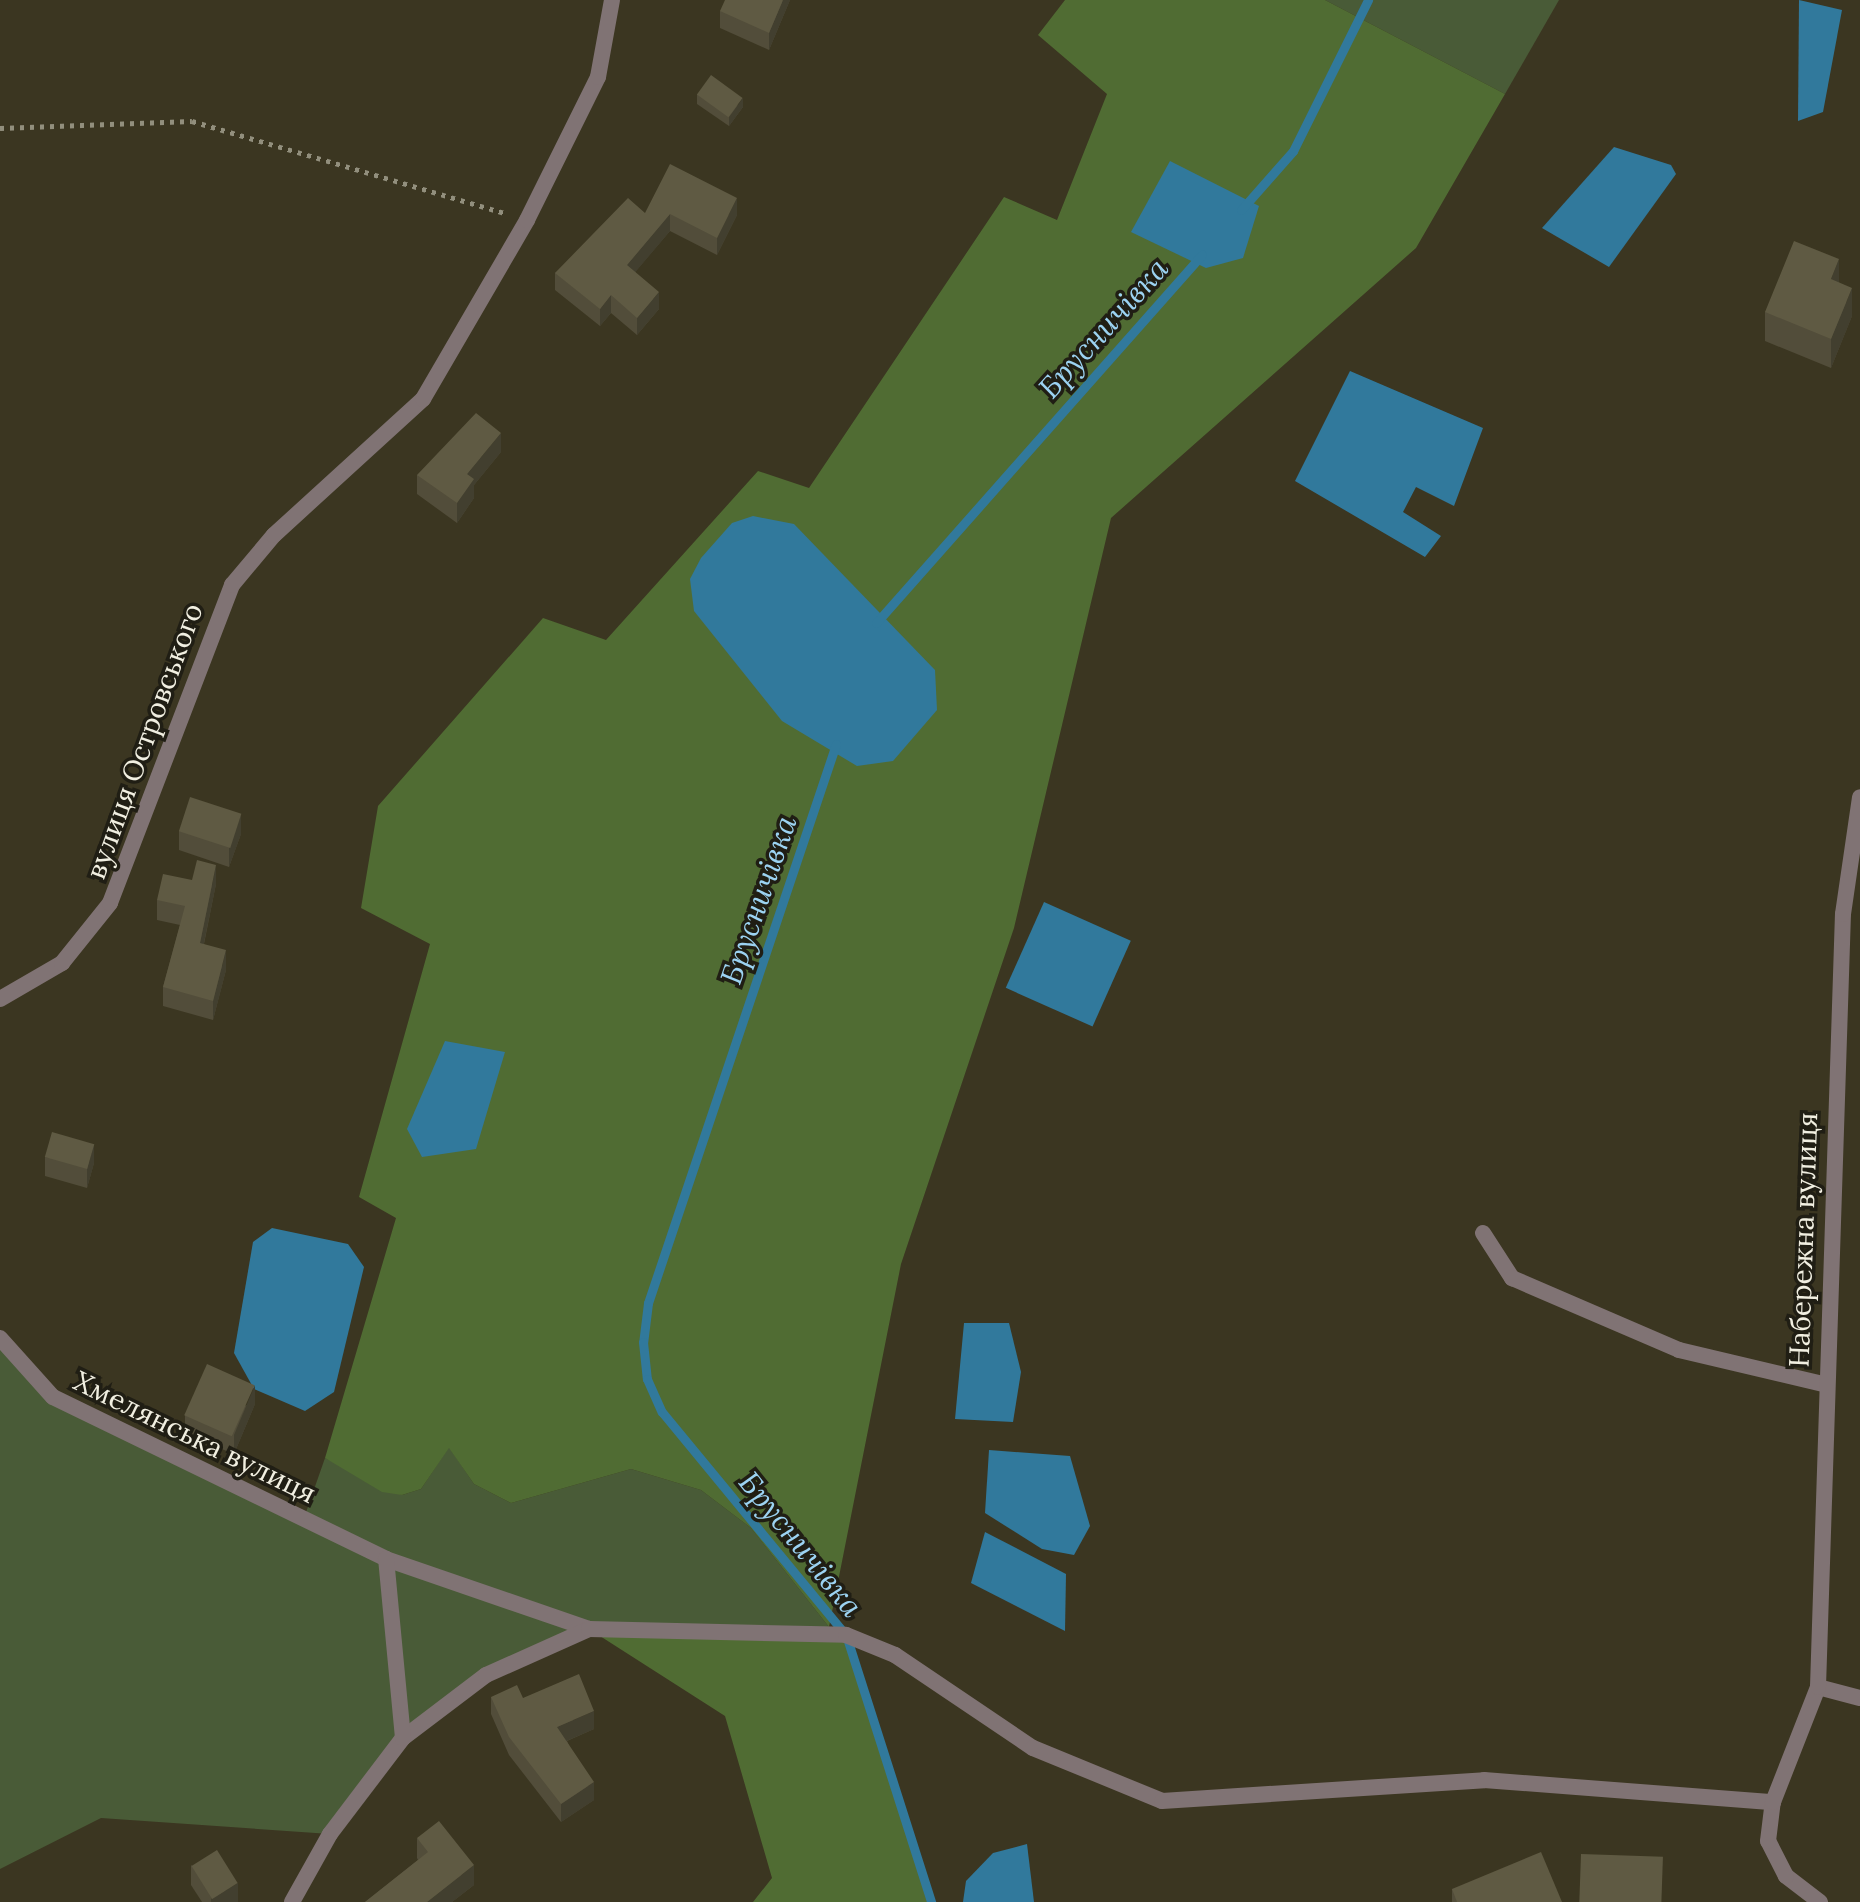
<!DOCTYPE html>
<meta charset="utf-8">
<style>
body{margin:0}
#map{position:relative;width:1860px;height:1902px;overflow:hidden;background:#3b3621;font-family:Lora,serif}
div>[style]{position:absolute}
[style*='--x']{left:calc(var(--x)*1px);top:calc(var(--y)*1px);width:calc(var(--w)*1px);rotate:calc(var(--a)*1deg)}
.green>*{inset:0;background:#495b37}
.forest>*{inset:0;background:#506c33}
.water>*{inset:0;background:#31799c;transform-origin:0 0}
.stream>*{height:9px;margin:-4.5px;padding:0 4.5px;transform-origin:4.5px;border-radius:4.5px;background:#31799c}
.path>*{height:5px;margin-top:-2.5px;transform-origin:0;background:repeating-linear-gradient(90deg,#928f7d 0 4px,transparent 0 10px)}
.minor>*{height:16px;margin:-8px;padding:0 8px;transform-origin:8px;border-radius:8px;background:#807374}
.wall>*{inset:0;background:#524d3a}
.shaded-wall>*{inset:0;background:#423f2f}
.building>*{inset:0;background:#5f5a43;transform-origin:0 0}
span{translate:-50% -50%;white-space:nowrap;text-align:center;line-height:1.15;-webkit-text-stroke:7px #201e14;paint-order:stroke}
.street-label{font-size:28px;color:#f1efe1}
.water-label{font-size:30px;color:#9cd3f2;font-style:italic}
</style>
<div id="map">
<div class="green">
<div style="clip-path:polygon(1325px 0,1559px 0,1505px 94px)"></div>
<div style="clip-path:polygon(0 1338px,29px 1377px,304px 1518px,325px 1458px,402px 1495px,421px 1489px,449px 1447px,474px 1484px,511px 1503px,631px 1469px,701px 1490px,751px 1528px,829px 1627px,589px 1629px,486px 1675px,426px 1720px,330px 1834px,101px 1818px,0 1869px)"></div>
</div>
<div class="forest">
<div style="clip-path:polygon(1065px 0,1325px 0,1505px 94px,1416px 248px,1111px 518px,1014px 928px,901px 1264px,829px 1627px,751px 1528px,701px 1490px,631px 1469px,511px 1503px,474px 1484px,449px 1448px,421px 1489px,402px 1495px,382px 1492px,325px 1458px,396px 1218px,359px 1197px,430px 944px,361px 908px,378px 806px,543px 618px,606px 640px,758px 471px,809px 488px,1004px 197px,1057px 220px,1107px 94px,1038px 35px)"></div>
<div style="clip-path:polygon(589px 1629px,846px 1635px,930px 1902px,753px 1902px,772px 1878px,725px 1716px)"></div>
</div>
<div class="water">
<div style="clip-path:polygon(1799px 0,1842px 10px,1823px 112px,1798px 121px)"></div>
<div style="clip-path:polygon(1614px 147px,1671px 165px,1676px 174px,1609px 267px,1542px 228px)"></div>
<div style="clip-path:polygon(1170px 161px,1259px 206px,1243px 258px,1206px 268px,1131px 232px)"></div>
<div style="clip-path:polygon(1350px 371px,1483px 428px,1454px 506px,1416px 487px,1403px 512px,1441px 536px,1425px 557px,1295px 481px)"></div>
<div style="clip-path:polygon(753px 516px,794px 524px,935px 670px,937px 710px,893px 761px,857px 766px,782px 721px,694px 611px,690px 579px,701px 558px,732px 523px)"></div>
<div style="left:1044px;top:902px;width:95px;height:94px;rotate:24deg"></div>
<div style="clip-path:polygon(445px 1041px,505px 1052px,476px 1149px,422px 1157px,407px 1129px)"></div>
<div style="clip-path:polygon(272px 1228px,348px 1244px,364px 1267px,334px 1392px,305px 1411px,254px 1389px,234px 1353px,253px 1242px)"></div>
<div style="clip-path:polygon(964px 1323px,1009px 1323px,1021px 1372px,1013px 1422px,955px 1419px)"></div>
<div style="clip-path:polygon(989px 1450px,1070px 1456px,1090px 1526px,1074px 1555px,1042px 1549px,985px 1513px)"></div>
<div style="clip-path:polygon(985px 1532px,1066px 1574px,1065px 1631px,971px 1583px)"></div>
<div style="clip-path:polygon(1027px 1844px,1034px 1902px,963px 1902px,966px 1881px,993px 1853px)"></div>
</div>
<div class="stream">
<div style="--x:1241;--y:210;--w:79;--a:-48.6"></div>
<div style="--x:1293;--y:151;--w:169;--a:-63.6"></div>
<div style="--x:876;--y:623;--w:492;--a:-48.5"></div>
<div style="--x:836;--y:744;--w:590;--a:108.59"></div>
<div style="--x:648;--y:1303;--w:39;--a:97"></div>
<div style="--x:643;--y:1342;--w:37;--a:84"></div>
<div style="--x:647;--y:1379;--w:36;--a:66"></div>
<div style="--x:662;--y:1412;--w:289;--a:50.5"></div>
<div style="--x:846;--y:1635;--w:280;--a:72.3"></div>
</div>
<div class="path">
<div style="--x:0;--y:128;--w:192;--a:-2.1"></div>
<div style="--x:192;--y:121;--w:328;--a:16.4"></div>
</div>
<div class="minor">
<div style="--x:0;--y:999;--w:72;--a:-30.1"></div>
<div style="--x:62;--y:963;--w:77;--a:-51.3"></div>
<div style="--x:110;--y:903;--w:341;--a:-69"></div>
<div style="--x:232;--y:585;--w:65;--a:-50"></div>
<div style="--x:274;--y:535;--w:202;--a:-42.4"></div>
<div style="--x:423;--y:399;--w:207;--a:-59.8"></div>
<div style="--x:527;--y:220;--w:160;--a:-63.6"></div>
<div style="--x:598;--y:77;--w:78;--a:-79.7"></div>
<div style="--x:1483;--y:1233;--w:54;--a:57.2"></div>
<div style="--x:1512;--y:1278;--w:182;--a:23.3"></div>
<div style="--x:1679;--y:1350;--w:148;--a:13.3"></div>
<div style="--x:0;--y:1338;--w:79;--a:48.1"></div>
<div style="--x:53;--y:1397;--w:370;--a:25.9"></div>
<div style="--x:386;--y:1559;--w:215;--a:19"></div>
<div style="--x:1818;--y:1687;--w:43;--a:14.7"></div>
<div style="--x:403;--y:1738;--w:104;--a:-37.2"></div>
<div style="--x:486;--y:1675;--w:113;--a:-24.1"></div>
<div style="--x:589;--y:1629;--w:257;--a:1.3"></div>
<div style="--x:846;--y:1635;--w:53;--a:22.2"></div>
<div style="--x:895;--y:1655;--w:166;--a:34"></div>
<div style="--x:1033;--y:1748;--w:139;--a:22.3"></div>
<div style="--x:1162;--y:1801;--w:323;--a:-3.7"></div>
<div style="--x:1484;--y:1780;--w:290;--a:4.4"></div>
<div style="--x:292;--y:1902;--w:78;--a:-60.8"></div>
<div style="--x:330;--y:1834;--w:121;--a:-52.8"></div>
<div style="--x:403;--y:1738;--w:180;--a:-95.4"></div>
<div style="--x:1820;--y:1902;--w:43;--a:-142.6"></div>
<div style="--x:1786;--y:1876;--w:39;--a:-117"></div>
<div style="--x:1768;--y:1841;--w:39;--a:-83"></div>
<div style="--x:1773;--y:1802;--w:123;--a:-68.6"></div>
<div style="--x:1818;--y:1687;--w:773;--a:-88.15"></div>
<div style="--x:1843;--y:914;--w:118;--a:-81.7"></div>
</div>
<div class="wall">
<div style="clip-path:polygon(790px 0,769px 50px,720px 28px,720px 11px)"></div>
<div style="clip-path:polygon(697px 94px,743px 107px,729px 126px,697px 104px)"></div>
<div style="clip-path:polygon(645px 213px,737px 215px,717px 255px,670px 231px,635px 272px,659px 309px,637px 335px,611px 313px,600px 326px,555px 290px,555px 273px)"></div>
<div style="clip-path:polygon(1839px 282px,1852px 316px,1831px 368px,1765px 341px,1765px 312px)"></div>
<div style="clip-path:polygon(501px 452px,474px 485px,474px 498px,457px 523px,417px 494px,417px 475px)"></div>
<div style="clip-path:polygon(179px 831px,241px 834px,229px 867px,179px 850px)"></div>
<div style="clip-path:polygon(216px 884px,204px 944px,226px 970px,213px 1020px,163px 1006px,163px 987px,180px 925px,157px 920px,157px 900px)"></div>
<div style="clip-path:polygon(45px 1157px,94px 1163px,87px 1188px,45px 1176px)"></div>
<div style="clip-path:polygon(255px 1404px,234px 1454px,185px 1434px,185px 1415px)"></div>
<div style="clip-path:polygon(491px 1697px,523px 1698px,594px 1729px,567px 1741px,594px 1800px,561px 1822px,509px 1755px,491px 1714px)"></div>
<div style="clip-path:polygon(417px 1838px,474px 1885px,452px 1902px,365px 1902px,418px 1860px,417px 1858px)"></div>
<div style="clip-path:polygon(191px 1865px,238px 1902px,202px 1902px,191px 1885px)"></div>
<div style="clip-path:polygon(1452px 1889px,1562px 1902px,1452px 1902px)"></div>
</div>
<div class="shaded-wall">
<div style="clip-path:polygon(783px 0,790px 0,769px 50px,769px 33px)"></div>
<div style="clip-path:polygon(743px 98px,743px 107px,729px 126px,729px 117px)"></div>
<div style="clip-path:polygon(737px 198px,737px 215px,717px 255px,717px 238px)"></div>
<div style="clip-path:polygon(670px 214px,670px 231px,627px 282px,627px 265px)"></div>
<div style="clip-path:polygon(1839px 259px,1839px 288px,1831px 279px)"></div>
<div style="clip-path:polygon(1852px 288px,1852px 316px,1831px 368px,1831px 339px)"></div>
<div style="clip-path:polygon(659px 292px,659px 309px,637px 335px,637px 318px)"></div>
<div style="clip-path:polygon(611px 295px,611px 313px,600px 326px,600px 309px)"></div>
<div style="clip-path:polygon(501px 433px,501px 452px,474px 485px,474px 498px,457px 523px,457px 503px,467px 474px)"></div>
<div style="clip-path:polygon(241px 814px,241px 834px,229px 867px,229px 848px)"></div>
<div style="clip-path:polygon(216px 865px,216px 884px,200px 962px,200px 943px)"></div>
<div style="clip-path:polygon(226px 950px,226px 970px,213px 1020px,213px 1001px)"></div>
<div style="clip-path:polygon(94px 1144px,94px 1163px,87px 1188px,87px 1169px)"></div>
<div style="clip-path:polygon(255px 1385px,255px 1404px,234px 1454px,234px 1435px)"></div>
<div style="clip-path:polygon(594px 1711px,594px 1729px,557px 1745px,557px 1727px)"></div>
<div style="clip-path:polygon(594px 1782px,594px 1800px,561px 1822px,561px 1804px)"></div>
<div style="clip-path:polygon(474px 1865px,474px 1885px,452px 1902px,427px 1902px)"></div>
<div style="clip-path:polygon(238px 1883px,238px 1902px,211px 1902px,211px 1899px)"></div>
</div>
<div class="building">
<div style="clip-path:polygon(725px 0,783px 0,769px 33px,720px 11px)"></div>
<div style="left:711px;top:75px;width:39px;height:24px;rotate:36deg"></div>
<div style="clip-path:polygon(670px 164px,737px 198px,717px 238px,670px 214px,627px 265px,659px 292px,637px 318px,611px 295px,600px 309px,555px 273px,628px 198px,645px 213px)"></div>
<div style="clip-path:polygon(1794px 241px,1839px 259px,1831px 279px,1852px 288px,1831px 339px,1765px 312px)"></div>
<div style="clip-path:polygon(476px 413px,501px 433px,467px 474px,474px 479px,457px 503px,417px 475px)"></div>
<div style="left:190px;top:797px;width:54px;height:36px;rotate:18deg"></div>
<div style="clip-path:polygon(197px 860px,216px 865px,200px 943px,226px 950px,213px 1001px,163px 987px,185px 906px,157px 900px,163px 874px,192px 880px)"></div>
<div style="left:52px;top:1132px;width:44px;height:26px;rotate:16deg"></div>
<div style="left:207px;top:1364px;width:52px;height:56px;rotate:24deg"></div>
<div style="clip-path:polygon(579px 1674px,594px 1711px,557px 1727px,594px 1782px,561px 1804px,509px 1737px,491px 1697px,517px 1685px,523px 1698px)"></div>
<div style="clip-path:polygon(439px 1821px,474px 1865px,427px 1902px,365px 1902px,428px 1852px,417px 1838px)"></div>
<div style="left:217px;top:1850px;width:39px;height:30px;rotate:58deg"></div>
<div style="clip-path:polygon(1541px 1852px,1562px 1902px,1457px 1902px,1452px 1889px)"></div>
<div style="left:1581px;top:1854px;width:82px;height:48px;rotate:2deg"></div>
</div>
<div class="street-label">
<span style="left:144px;top:741px;rotate:-70deg">вулиця Островського</span>
<span style="left:1803px;top:1240px;rotate:-88deg">Набережна вулиця</span>
<span style="left:195px;top:1437px;rotate:26deg">Хмелянська вулиця</span>
</div>
<div class="water-label">
<span style="left:1103px;top:328px;rotate:-48deg">Брусничівка</span>
<span style="left:758px;top:900px;rotate:-71deg">Брусничівка</span>
<span style="left:801px;top:1544px;rotate:51deg">Брусничівка</span>
</div>
</div>
